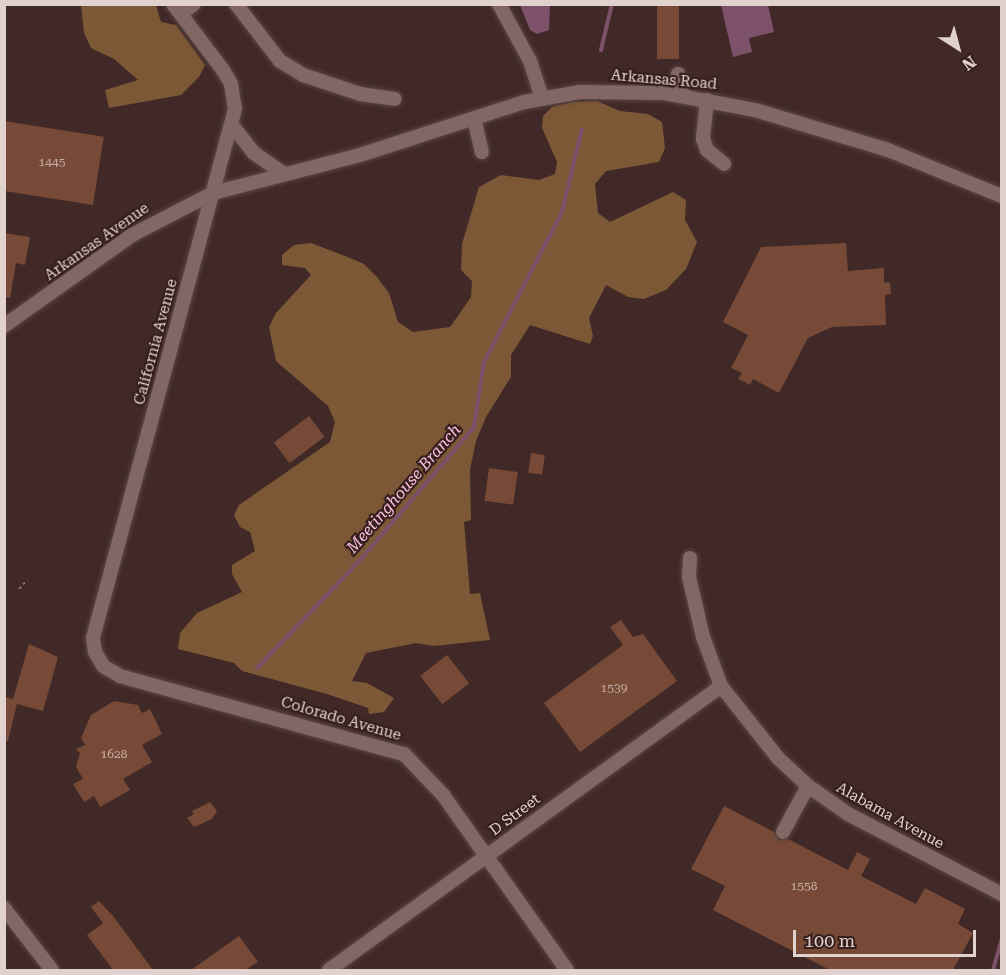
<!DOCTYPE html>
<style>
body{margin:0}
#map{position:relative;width:1006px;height:975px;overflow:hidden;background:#412927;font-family:"Roboto Serif",serif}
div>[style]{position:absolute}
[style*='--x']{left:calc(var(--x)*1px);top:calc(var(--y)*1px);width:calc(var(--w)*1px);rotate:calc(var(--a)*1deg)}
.forest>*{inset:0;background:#7c5836}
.water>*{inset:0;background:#7e516a}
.stream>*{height:4px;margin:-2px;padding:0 2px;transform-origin:2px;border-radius:2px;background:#7e516a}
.building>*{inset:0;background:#764a36;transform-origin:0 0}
.path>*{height:2px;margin-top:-1px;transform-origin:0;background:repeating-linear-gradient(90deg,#846f6d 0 3px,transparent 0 6px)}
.roads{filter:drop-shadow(0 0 2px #5b4745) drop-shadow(0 0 2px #5b4745)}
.minor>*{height:14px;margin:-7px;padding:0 7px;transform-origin:7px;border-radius:7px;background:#836764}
span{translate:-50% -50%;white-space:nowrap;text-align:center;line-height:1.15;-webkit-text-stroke:4.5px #361f1d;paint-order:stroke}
.number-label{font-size:12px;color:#c6afa9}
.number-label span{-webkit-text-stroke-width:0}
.street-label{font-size:15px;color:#e1d1cf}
.water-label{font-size:16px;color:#fbc0e0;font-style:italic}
.frame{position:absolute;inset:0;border:6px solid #e1d1cf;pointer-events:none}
.north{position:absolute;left:928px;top:18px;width:60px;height:60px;-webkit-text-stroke:4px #361f1d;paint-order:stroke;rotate:144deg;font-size:16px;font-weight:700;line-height:24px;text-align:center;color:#e1d1cf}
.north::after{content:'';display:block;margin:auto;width:21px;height:27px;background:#e1d1cf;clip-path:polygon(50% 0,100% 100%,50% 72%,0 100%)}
.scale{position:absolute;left:793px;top:930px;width:183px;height:27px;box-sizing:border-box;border:3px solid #e1d1cf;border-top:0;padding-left:8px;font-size:18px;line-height:21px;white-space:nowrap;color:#e1d1cf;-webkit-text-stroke:4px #361f1d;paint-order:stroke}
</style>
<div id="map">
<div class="forest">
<div style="clip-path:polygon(81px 5px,156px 5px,161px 22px,176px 25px,205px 65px,199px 77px,181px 95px,109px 108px,105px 90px,138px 80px,114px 59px,91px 48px,84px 33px)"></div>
<div style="clip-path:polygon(597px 101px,620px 111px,648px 114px,662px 122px,665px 148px,659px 162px,606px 171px,595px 184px,598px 213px,610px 222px,673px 192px,686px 200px,685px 220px,697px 242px,686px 269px,666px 290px,644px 299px,628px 297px,606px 285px,589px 318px,593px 336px,590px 344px,530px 325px,511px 355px,511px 377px,486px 417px,476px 441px,470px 470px,471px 520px,464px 522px,470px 594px,480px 593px,490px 640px,434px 646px,416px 643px,366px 653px,352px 681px,367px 683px,394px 698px,384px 712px,369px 714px,368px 708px,327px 694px,242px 671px,234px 663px,178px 649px,180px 633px,197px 613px,242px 592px,232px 574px,232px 565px,255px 551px,250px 532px,240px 527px,234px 515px,239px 505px,330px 442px,335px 422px,328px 406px,276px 361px,269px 327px,276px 313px,311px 275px,305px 268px,282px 265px,282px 255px,294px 245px,311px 243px,345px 256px,364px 264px,377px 277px,389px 293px,398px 322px,413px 332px,450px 327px,471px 297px,472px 281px,461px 270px,462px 244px,479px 187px,501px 175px,539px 180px,555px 174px,557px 162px,542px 128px,543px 116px,552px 107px,571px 102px)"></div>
</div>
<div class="water">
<div style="clip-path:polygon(520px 5px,550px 5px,549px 30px,537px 34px,530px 30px)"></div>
<div style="clip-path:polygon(721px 5px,768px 5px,774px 32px,749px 38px,752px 52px,733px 57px)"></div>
</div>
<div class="stream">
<div style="--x:601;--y:50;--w:47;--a:-76.6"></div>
<div style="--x:257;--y:668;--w:151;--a:-46.3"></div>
<div style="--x:361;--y:559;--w:174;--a:-49.4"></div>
<div style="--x:474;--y:427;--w:66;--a:-81.3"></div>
<div style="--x:484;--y:362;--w:169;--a:-62.5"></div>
<div style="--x:562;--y:212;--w:85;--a:-76.5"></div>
<div style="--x:993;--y:970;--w:33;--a:-74"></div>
</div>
<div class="building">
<div style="left:657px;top:4px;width:22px;height:55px"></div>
<div style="left:4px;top:121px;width:101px;height:69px;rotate:9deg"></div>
<div style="clip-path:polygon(4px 233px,30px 237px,25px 265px,16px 263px,10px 298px,4px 297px)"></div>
<div style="clip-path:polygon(846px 243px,848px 271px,884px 268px,884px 282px,890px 283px,891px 294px,885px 295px,886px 325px,832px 327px,808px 338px,779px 393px,753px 379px,750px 385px,738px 379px,742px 373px,731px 368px,748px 335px,723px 322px,761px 247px)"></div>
<div style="left:309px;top:416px;width:26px;height:44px;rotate:53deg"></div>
<div style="left:531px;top:453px;width:14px;height:20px;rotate:8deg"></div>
<div style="left:489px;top:468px;width:29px;height:33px;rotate:8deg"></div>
<div style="clip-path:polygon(621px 620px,633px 637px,643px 634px,677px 681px,580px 752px,544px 703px,623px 645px,610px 627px)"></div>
<div style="clip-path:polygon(29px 644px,58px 657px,43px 711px,17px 704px,8px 741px,4px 741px,4px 697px,13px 699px)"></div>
<div style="left:447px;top:655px;width:36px;height:34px;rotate:52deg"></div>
<div style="clip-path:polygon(114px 701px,138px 705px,142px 713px,150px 709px,162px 734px,142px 745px,152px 762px,123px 779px,130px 790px,100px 807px,94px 796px,84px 802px,73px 784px,83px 779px,76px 767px,80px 753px,76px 749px,85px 745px,81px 738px,91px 715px)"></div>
<div style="clip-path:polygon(210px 802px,217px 811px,212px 819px,194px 827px,187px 818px,194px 814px,192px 811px)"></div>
<div style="clip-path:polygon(724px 806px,774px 832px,779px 840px,788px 839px,848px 870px,857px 852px,870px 859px,861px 876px,916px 904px,925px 888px,965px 909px,958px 924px,973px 933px,953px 970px,830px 970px,713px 910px,725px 886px,691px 869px)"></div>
<div style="clip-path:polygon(99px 901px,113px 916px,153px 970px,113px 970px,87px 935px,103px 923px,91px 907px)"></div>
<div style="clip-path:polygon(239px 936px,258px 962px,245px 970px,191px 970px)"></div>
</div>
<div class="path">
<div style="--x:19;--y:589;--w:12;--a:-48"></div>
</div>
<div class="roads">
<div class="minor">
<div style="--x:173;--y:4;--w:83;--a:52.9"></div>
<div style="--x:223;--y:70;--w:16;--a:60"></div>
<div style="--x:231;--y:84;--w:25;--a:81"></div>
<div style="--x:235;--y:109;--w:548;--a:105.03"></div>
<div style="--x:93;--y:638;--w:14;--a:82"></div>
<div style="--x:95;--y:652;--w:16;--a:60"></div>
<div style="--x:103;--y:666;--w:20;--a:30"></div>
<div style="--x:120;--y:676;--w:295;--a:15.4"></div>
<div style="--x:404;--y:754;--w:57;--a:46.4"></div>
<div style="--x:443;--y:795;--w:214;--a:54.7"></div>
<div style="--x:236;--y:4;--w:72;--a:52.3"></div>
<div style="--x:280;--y:61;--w:27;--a:31"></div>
<div style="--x:303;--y:75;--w:60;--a:18.4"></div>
<div style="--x:360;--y:94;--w:35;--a:8"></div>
<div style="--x:499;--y:4;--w:65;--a:61.5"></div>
<div style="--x:530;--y:61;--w:40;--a:72"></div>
<div style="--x:181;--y:14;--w:16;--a:-38"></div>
<div style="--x:678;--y:74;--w:23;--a:77"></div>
<div style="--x:707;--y:100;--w:39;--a:96"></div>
<div style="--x:703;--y:139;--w:12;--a:70"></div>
<div style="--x:707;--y:150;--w:22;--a:39"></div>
<div style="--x:474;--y:118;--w:35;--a:77"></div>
<div style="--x:232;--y:125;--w:36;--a:52"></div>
<div style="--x:254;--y:153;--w:37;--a:35"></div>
<div style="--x:4;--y:326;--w:157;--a:-35.4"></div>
<div style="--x:132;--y:235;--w:91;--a:-27.4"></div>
<div style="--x:213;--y:193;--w:152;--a:-14.5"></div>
<div style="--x:360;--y:155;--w:172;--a:-17.9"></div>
<div style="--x:524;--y:102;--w:57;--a:-10.1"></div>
<div style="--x:580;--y:92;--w:84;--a:0.7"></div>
<div style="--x:664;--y:93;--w:93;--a:10.6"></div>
<div style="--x:755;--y:110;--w:139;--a:16.7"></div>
<div style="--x:888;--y:150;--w:123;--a:22"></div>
<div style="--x:690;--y:558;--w:19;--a:93"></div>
<div style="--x:689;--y:577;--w:62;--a:76.9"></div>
<div style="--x:703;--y:637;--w:52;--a:69.8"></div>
<div style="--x:721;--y:686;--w:92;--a:51.6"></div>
<div style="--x:778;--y:758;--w:41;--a:43"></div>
<div style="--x:808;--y:786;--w:49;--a:35"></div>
<div style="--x:848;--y:814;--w:174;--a:27.5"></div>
<div style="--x:783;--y:832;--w:52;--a:-61.5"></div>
<div style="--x:4;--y:908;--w:78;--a:52.3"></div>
<div style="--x:329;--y:970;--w:484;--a:-35.9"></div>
</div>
</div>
<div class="number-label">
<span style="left:52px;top:163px">1445</span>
<span style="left:614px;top:689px">1539</span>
<span style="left:114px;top:755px">1628</span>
<span style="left:804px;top:887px">1558</span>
</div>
<div class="street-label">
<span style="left:664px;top:80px;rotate:5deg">Arkansas Road</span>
<span style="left:97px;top:242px;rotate:-35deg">Arkansas Avenue</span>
<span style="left:156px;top:342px;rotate:-75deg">California Avenue</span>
<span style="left:341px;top:719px;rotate:16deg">Colorado Avenue</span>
<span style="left:515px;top:815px;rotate:-37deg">D Street</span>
<span style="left:890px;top:816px;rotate:29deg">Alabama Avenue</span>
</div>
<div class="water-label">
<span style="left:404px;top:489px;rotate:-49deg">Meetinghouse Branch</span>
</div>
<div class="frame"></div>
<div class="north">N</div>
<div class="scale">100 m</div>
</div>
